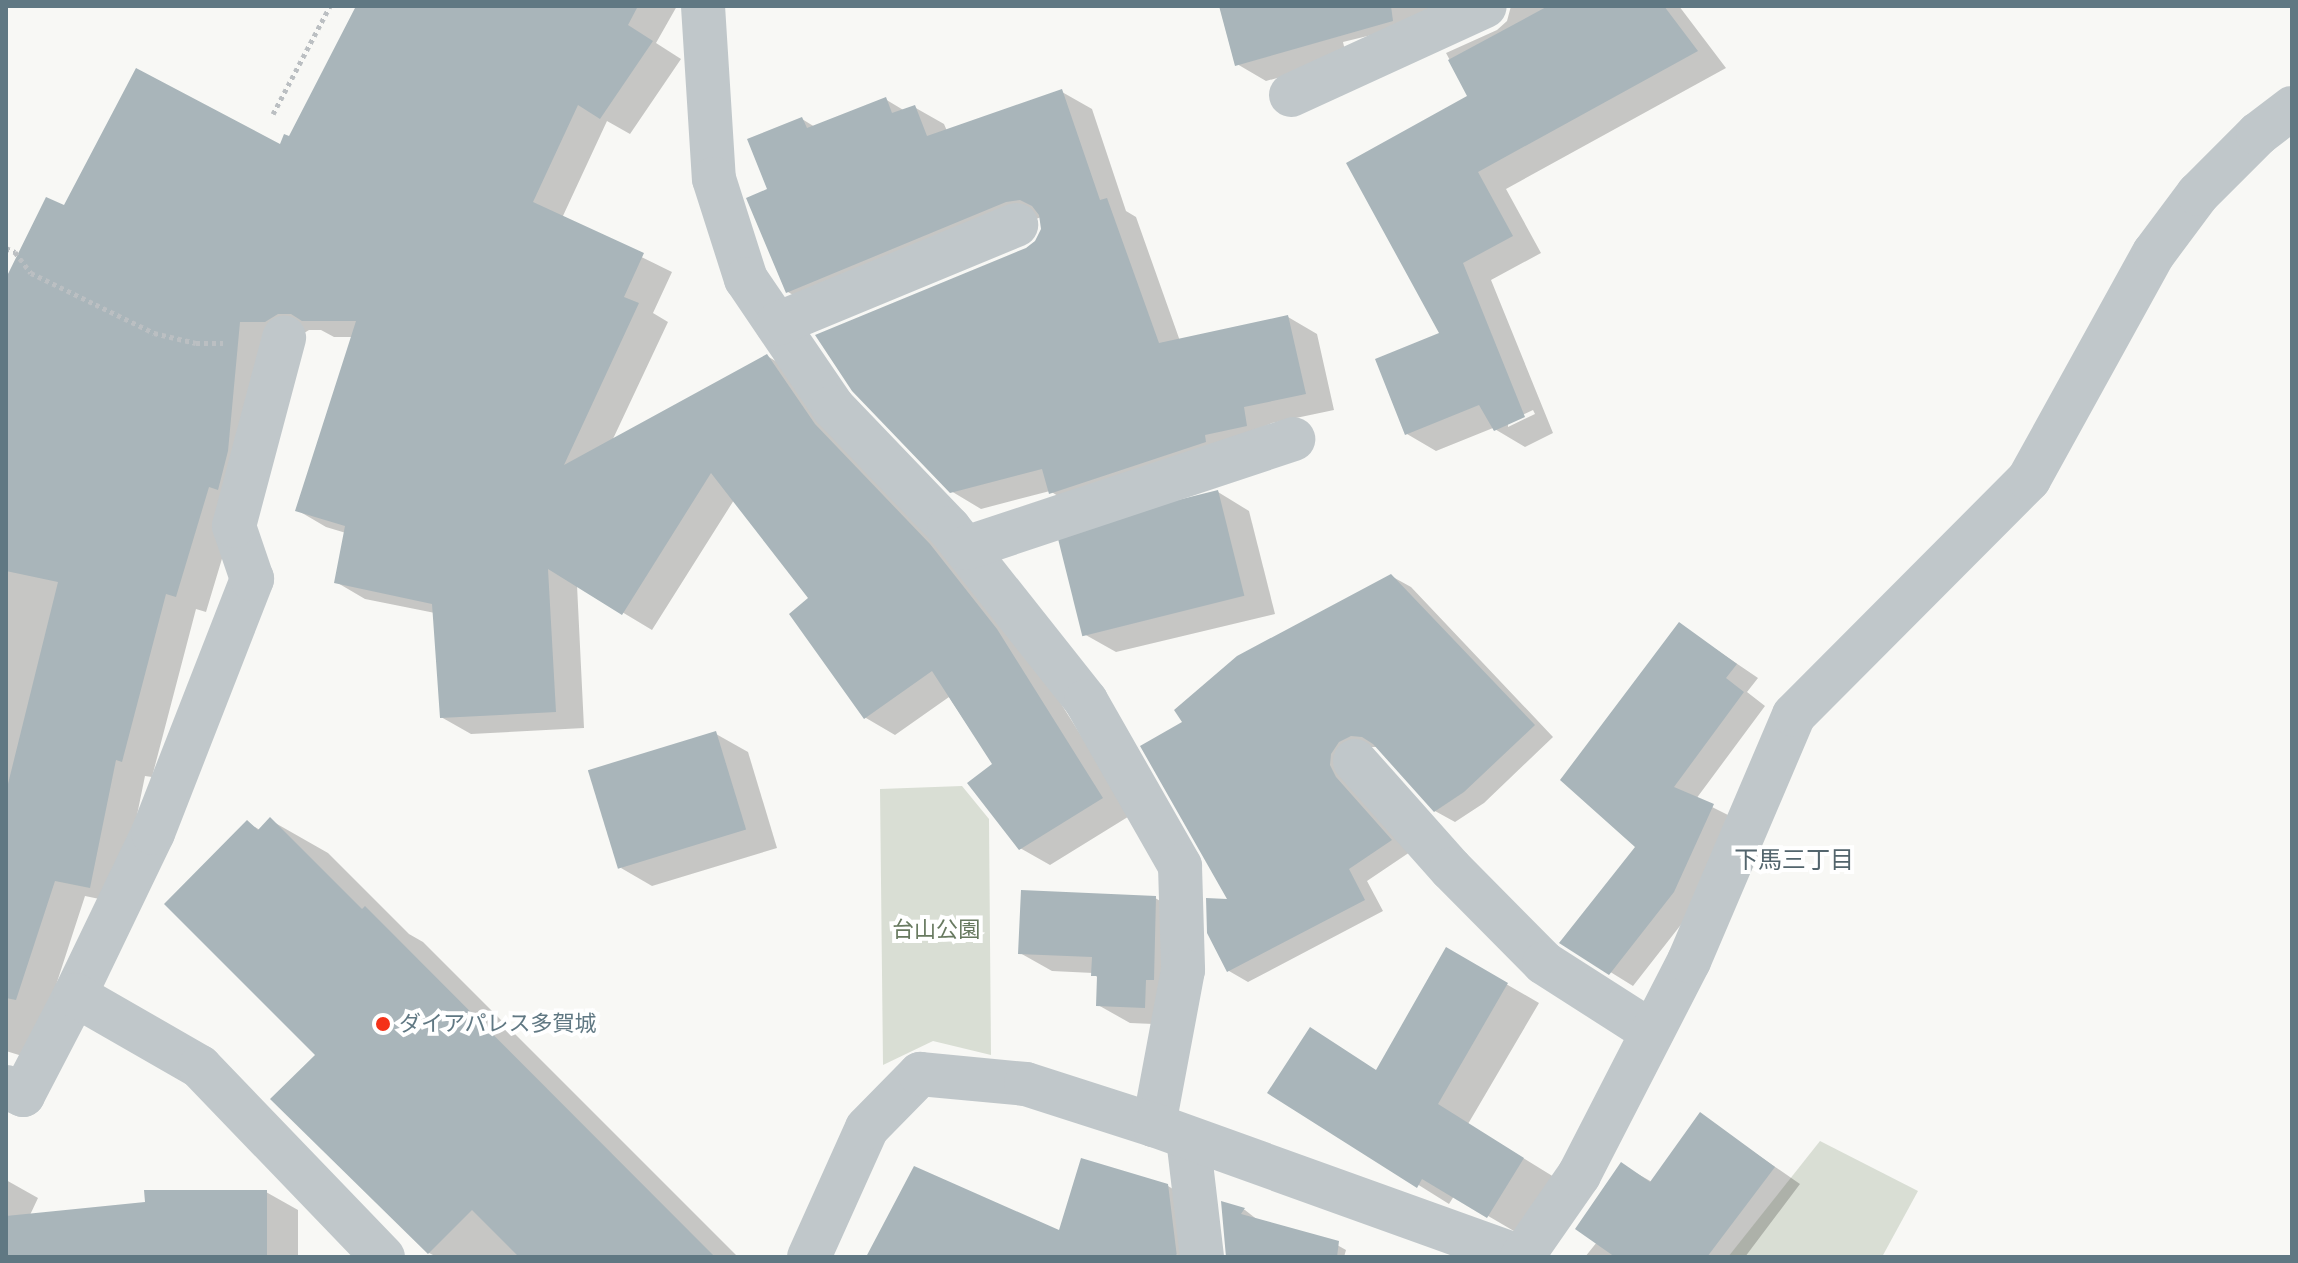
<!DOCTYPE html>
<meta charset="utf-8">
<style>
body{margin:0}
#map{position:relative;width:2298px;height:1263px;overflow:hidden;background:#f8f8f5;font-family:Jost,"Noto Sans JP",sans-serif}
div>[style]{position:absolute}
[style*='--x']{left:calc(var(--x)*1px);top:calc(var(--y)*1px);width:calc(var(--w)*1px);rotate:calc(var(--a)*1deg)}
.green>*{inset:0;background:#d9ded4}
.shadow>*{inset:0;background:#0003}
.building>*{inset:0;background:#a9b5ba;transform-origin:0 0}
.path>*{height:5px;margin-top:-2.5px;transform-origin:0;background:repeating-linear-gradient(90deg,#bbbfc2 0 4px,transparent 0 8px)}
.street>*{height:44px;margin:-22px;padding:0 22px;transform-origin:22px;border-radius:22px;background:#c0c7ca}
.dots>*{width:22px;height:22px;translate:-50% -50%;box-sizing:border-box;border:4px solid #fff;border-radius:50%}
span{translate:-50% -50%;white-space:nowrap;text-align:center;line-height:1.15;-webkit-text-stroke:8px #fff;paint-order:stroke}
.park-label{font-size:22px;color:#687a60}
.poi-label{font-size:22px;color:#607883}
.left{translate:0 -50%;text-align:left}
.neighbourhood-label{font-size:24px;color:#53656d}
.frame{position:absolute;inset:0;border:8px solid #607883;pointer-events:none}
</style>
<div id="map">
<div class="green">
<div style="clip-path:polygon(962px 786px,989px 819px,991px 1055px,933px 1041px,883px 1065px,880px 789px)"></div>
<div style="clip-path:polygon(1820px 1141px,1918px 1191px,1882px 1257px,1728px 1257px)"></div>
</div>
<div class="shadow">
<div style="clip-path:polygon(362px 6px,677px 6px,656px 43px,681px 59px,630px 134px,607px 121px,562px 218px,672px 272px,653px 313px,668px 322px,612px 441px,767px 356px,796px 373px,1026px 648px,1131px 815px,1050px 865px,1020px 848px,994px 765px,949px 697px,895px 735px,866px 718px,792px 614px,811px 599px,734px 500px,652px 630px,577px 585px,584px 728px,471px 734px,441px 717px,435px 613px,365px 599px,336px 582px,346px 533px,326px 527px,297px 510px,353px 337px,334px 337px,321px 330px,309px 330px,296px 338px,239px 502px,206px 612px,196px 609px,152px 777px,145px 776px,119px 903px,85px 896px,32px 1059px,6px 1051px,6px 283px,64px 207px,280px 146px,290px 139px)"></div>
<div style="clip-path:polygon(1221px 6px,1490px 6px,1343px 42px,1347px 59px,1266px 81px,1237px 64px)"></div>
<div style="clip-path:polygon(evenodd,1511px 6px,1679px 6px,1726px 68px,1506px 189px,1541px 253px,1491px 280px,1553px 433px,1525px 447px,1493px 428px,1436px 451px,1407px 434px,1442px 334px,1470px 97px,1446px 53px,1497px 30px,1507px 21px,1511px 6px,1533px 410px,1535px 414px,1508px 427px,1508px 422px,1533px 410px)"></div>
<div style="clip-path:polygon(1062px 92px,1092px 109px,1126px 211px,1136px 217px,1180px 341px,1288px 317px,1317px 334px,1334px 410px,1272px 423px,1080px 510px,1050px 491px,981px 509px,951px 491px,1027px 249px,1037px 242px,1043px 229px,1041px 217px,817px 309px,788px 292px,769px 190px,802px 119px,815px 127px,885px 99px,905px 111px,914px 107px,944px 124px,947px 131px)"></div>
<div style="clip-path:polygon(1218px 492px,1249px 511px,1275px 614px,1116px 652px,1084px 634px)"></div>
<div style="clip-path:polygon(1391px 576px,1411px 587px,1553px 737px,1484px 803px,1455px 822px,1435px 811px,1379px 747px,1371px 747px,1410px 852px,1367px 881px,1383px 911px,1248px 982px,1229px 971px,1231px 901px,1185px 722px)"></div>
<div style="clip-path:polygon(1680px 625px,1758px 678px,1747px 692px,1765px 706px,1696px 799px,1736px 819px,1694px 908px,1633px 986px,1562px 942px,1637px 847px)"></div>
<div style="clip-path:polygon(716px 734px,748px 752px,777px 848px,652px 886px,621px 868px)"></div>
<div style="clip-path:polygon(270px 820px,328px 853px,409px 934px,423px 942px,738px 1257px,437px 1257px,429px 1253px,318px 1055px,248px 823px,260px 830px)"></div>
<div style="clip-path:polygon(1155px 898px,1187px 916px,1177px 1025px,1130px 1023px,1098px 1005px,1099px 979px,1093px 973px,1052px 971px,1020px 953px)"></div>
<div style="clip-path:polygon(1447px 950px,1539px 1003px,1468px 1124px,1554px 1177px,1519px 1234px,1454px 1196px,1449px 1204px,1270px 1092px,1377px 1071px)"></div>
<div style="clip-path:polygon(1700px 1115px,1800px 1184px,1745px 1257px,1585px 1257px,1597px 1242px,1622px 1165px,1652px 1182px)"></div>
<div style="clip-path:polygon(6px 1180px,38px 1198px,30px 1215px,266px 1192px,298px 1210px,298px 1257px,6px 1257px)"></div>
<div style="clip-path:polygon(1168px 1186px,1199px 1205px,1181px 1257px,1172px 1252px,1170px 1257px,869px 1257px,1060px 1233px)"></div>
<div style="clip-path:polygon(1223px 1203px,1245px 1210px,1259px 1221px,1330px 1241px,1346px 1250px,1344px 1257px,1228px 1257px)"></div>
</div>
<div class="building">
<div style="clip-path:polygon(356px 6px,638px 6px,628px 25px,653px 41px,600px 119px,578px 105px,533px 202px,644px 253px,624px 297px,639px 303px,564px 465px,767px 354px,815px 424px,930px 544px,997px 629px,1103px 798px,1019px 850px,967px 783px,992px 764px,932px 671px,864px 719px,789px 614px,808px 598px,711px 473px,622px 615px,548px 569px,556px 712px,440px 718px,432px 604px,334px 583px,345px 526px,295px 511px,356px 321px,302px 321px,291px 314px,278px 314px,265px 322px,240px 322px,228px 451px,218px 490px,209px 487px,176px 597px,166px 594px,122px 762px,116px 760px,90px 888px,55px 881px,16px 1000px,6px 998px,6px 792px,58px 582px,6px 571px,6px 278px,46px 197px,64px 205px,136px 68px,280px 144px,284px 134px,289px 136px)"></div>
<div style="clip-path:polygon(1219px 6px,1391px 6px,1393px 21px,1235px 66px)"></div>
<div style="clip-path:polygon(1548px 6px,1664px 6px,1698px 51px,1478px 172px,1513px 236px,1463px 263px,1525px 417px,1494px 431px,1479px 405px,1405px 435px,1375px 359px,1439px 333px,1346px 163px,1467px 96px,1448px 60px)"></div>
<div style="clip-path:polygon(1062px 89px,1100px 200px,1107px 198px,1159px 343px,1288px 315px,1306px 394px,1244px 407px,1247px 426px,1205px 435px,1206px 442px,1049px 494px,1042px 469px,950px 493px,852px 391px,815px 335px,1026px 248px,1035px 241px,1041px 229px,1039px 215px,1032px 206px,1020px 200px,1006px 202px,786px 293px,746px 198px,767px 189px,747px 139px,802px 117px,807px 128px,886px 97px,892px 113px,915px 105px,927px 136px)"></div>
<div style="left:1218px;top:490px;width:109px;height:167px;rotate:76deg"></div>
<div style="clip-path:polygon(1391px 574px,1535px 725px,1464px 792px,1434px 812px,1373px 744px,1362px 737px,1351px 736px,1339px 742px,1331px 754px,1330px 765px,1336px 777px,1392px 840px,1349px 869px,1365px 900px,1227px 972px,1207px 933px,1206px 898px,1227px 899px,1140px 746px,1182px 722px,1174px 710px,1237px 656px)"></div>
<div style="clip-path:polygon(1679px 622px,1737px 664px,1726px 678px,1744px 692px,1674px 787px,1714px 804px,1674px 892px,1609px 975px,1559px 943px,1635px 847px,1560px 780px)"></div>
<div style="left:716px;top:731px;width:103px;height:134px;rotate:73deg"></div>
<div style="clip-path:polygon(270px 817px,362px 909px,365px 906px,715px 1257px,519px 1257px,472px 1210px,428px 1254px,270px 1099px,315px 1055px,164px 904px,247px 820px,258px 830px)"></div>
<div style="clip-path:polygon(1021px 890px,1156px 896px,1154px 980px,1146px 980px,1145px 1008px,1096px 1006px,1097px 976px,1091px 976px,1092px 957px,1018px 954px)"></div>
<div style="clip-path:polygon(1446px 947px,1508px 983px,1438px 1104px,1524px 1158px,1487px 1218px,1422px 1179px,1417px 1188px,1267px 1093px,1310px 1027px,1376px 1070px)"></div>
<div style="clip-path:polygon(1700px 1112px,1775px 1167px,1707px 1257px,1615px 1257px,1575px 1229px,1621px 1162px,1650px 1182px)"></div>
<div style="clip-path:polygon(1081px 1158px,1168px 1184px,1177px 1257px,866px 1257px,914px 1166px,1059px 1230px)"></div>
<div style="clip-path:polygon(144px 1190px,267px 1190px,267px 1257px,6px 1257px,6px 1216px,145px 1202px)"></div>
<div style="clip-path:polygon(1221px 1201px,1245px 1208px,1241px 1214px,1339px 1241px,1337px 1257px,1226px 1257px)"></div>
</div>
<div class="path">
<div style="--x:273;--y:114;--w:122;--a:-62.2"></div>
<div style="--x:6;--y:248;--w:10;--a:24"></div>
<div style="--x:15;--y:252;--w:26;--a:53"></div>
<div style="--x:31;--y:273;--w:137;--a:26"></div>
<div style="--x:154;--y:333;--w:43;--a:13.4"></div>
<div style="--x:196;--y:343;--w:27;--a:0"></div>
</div>
<div class="street">
<div style="--x:703;--y:6;--w:173;--a:86.4"></div>
<div style="--x:714;--y:179;--w:105;--a:72.3"></div>
<div style="--x:746;--y:279;--w:155;--a:55.8"></div>
<div style="--x:833;--y:407;--w:168;--a:46.2"></div>
<div style="--x:949;--y:528;--w:221;--a:51.6"></div>
<div style="--x:1086;--y:701;--w:190;--a:60.3"></div>
<div style="--x:1180;--y:866;--w:104;--a:88.3"></div>
<div style="--x:1183;--y:970;--w:158;--a:100.6"></div>
<div style="--x:1291;--y:95;--w:213;--a:-24.6"></div>
<div style="--x:777;--y:324;--w:259;--a:-22.5"></div>
<div style="--x:966;--y:548;--w:345;--a:-18.4"></div>
<div style="--x:1355;--y:761;--w:144;--a:48.4"></div>
<div style="--x:1451;--y:869;--w:132;--a:45.3"></div>
<div style="--x:1544;--y:963;--w:128;--a:32.6"></div>
<div style="--x:75;--y:995;--w:180;--a:-64.3"></div>
<div style="--x:153;--y:833;--w:273;--a:-68.7"></div>
<div style="--x:252;--y:579;--w:56;--a:-108.8"></div>
<div style="--x:234;--y:526;--w:195;--a:-75.1"></div>
<div style="--x:6;--y:1087;--w:19;--a:25"></div>
<div style="--x:23;--y:1095;--w:113;--a:-62.5"></div>
<div style="--x:75;--y:995;--w:144;--a:29.9"></div>
<div style="--x:200;--y:1067;--w:264;--a:46.1"></div>
<div style="--x:1188;--y:1138;--w:120;--a:83.3"></div>
<div style="--x:809;--y:1257;--w:141;--a:-65.8"></div>
<div style="--x:867;--y:1128;--w:76;--a:-45.5"></div>
<div style="--x:920;--y:1074;--w:106;--a:5.4"></div>
<div style="--x:1026;--y:1084;--w:134;--a:17.8"></div>
<div style="--x:1154;--y:1125;--w:390;--a:19.8"></div>
<div style="--x:1522;--y:1257;--w:100;--a:-55.2"></div>
<div style="--x:1579;--y:1175;--w:241;--a:-62.8"></div>
<div style="--x:1689;--y:961;--w:267;--a:-66.9"></div>
<div style="--x:1794;--y:715;--w:333;--a:-45.1"></div>
<div style="--x:2029;--y:479;--w:258;--a:-61.1"></div>
<div style="--x:2154;--y:253;--w:74;--a:-53.3"></div>
<div style="--x:2198;--y:194;--w:85;--a:-45"></div>
<div style="--x:2258;--y:134;--w:43;--a:-37.4"></div>
</div>
<div class="dots">
<div style="left:383px;top:1024px;background:#f43219"></div>
</div>
<div class="park-label">
<span style="left:936px;top:930px">台山公園</span>
</div>
<div class="poi-label">
<span class="left" style="left:399px;top:1024px">ダイアパレス多賀城</span>
</div>
<div class="neighbourhood-label">
<span style="left:1794px;top:860px">下馬三丁目</span>
</div>
<div class="frame"></div>
</div>
